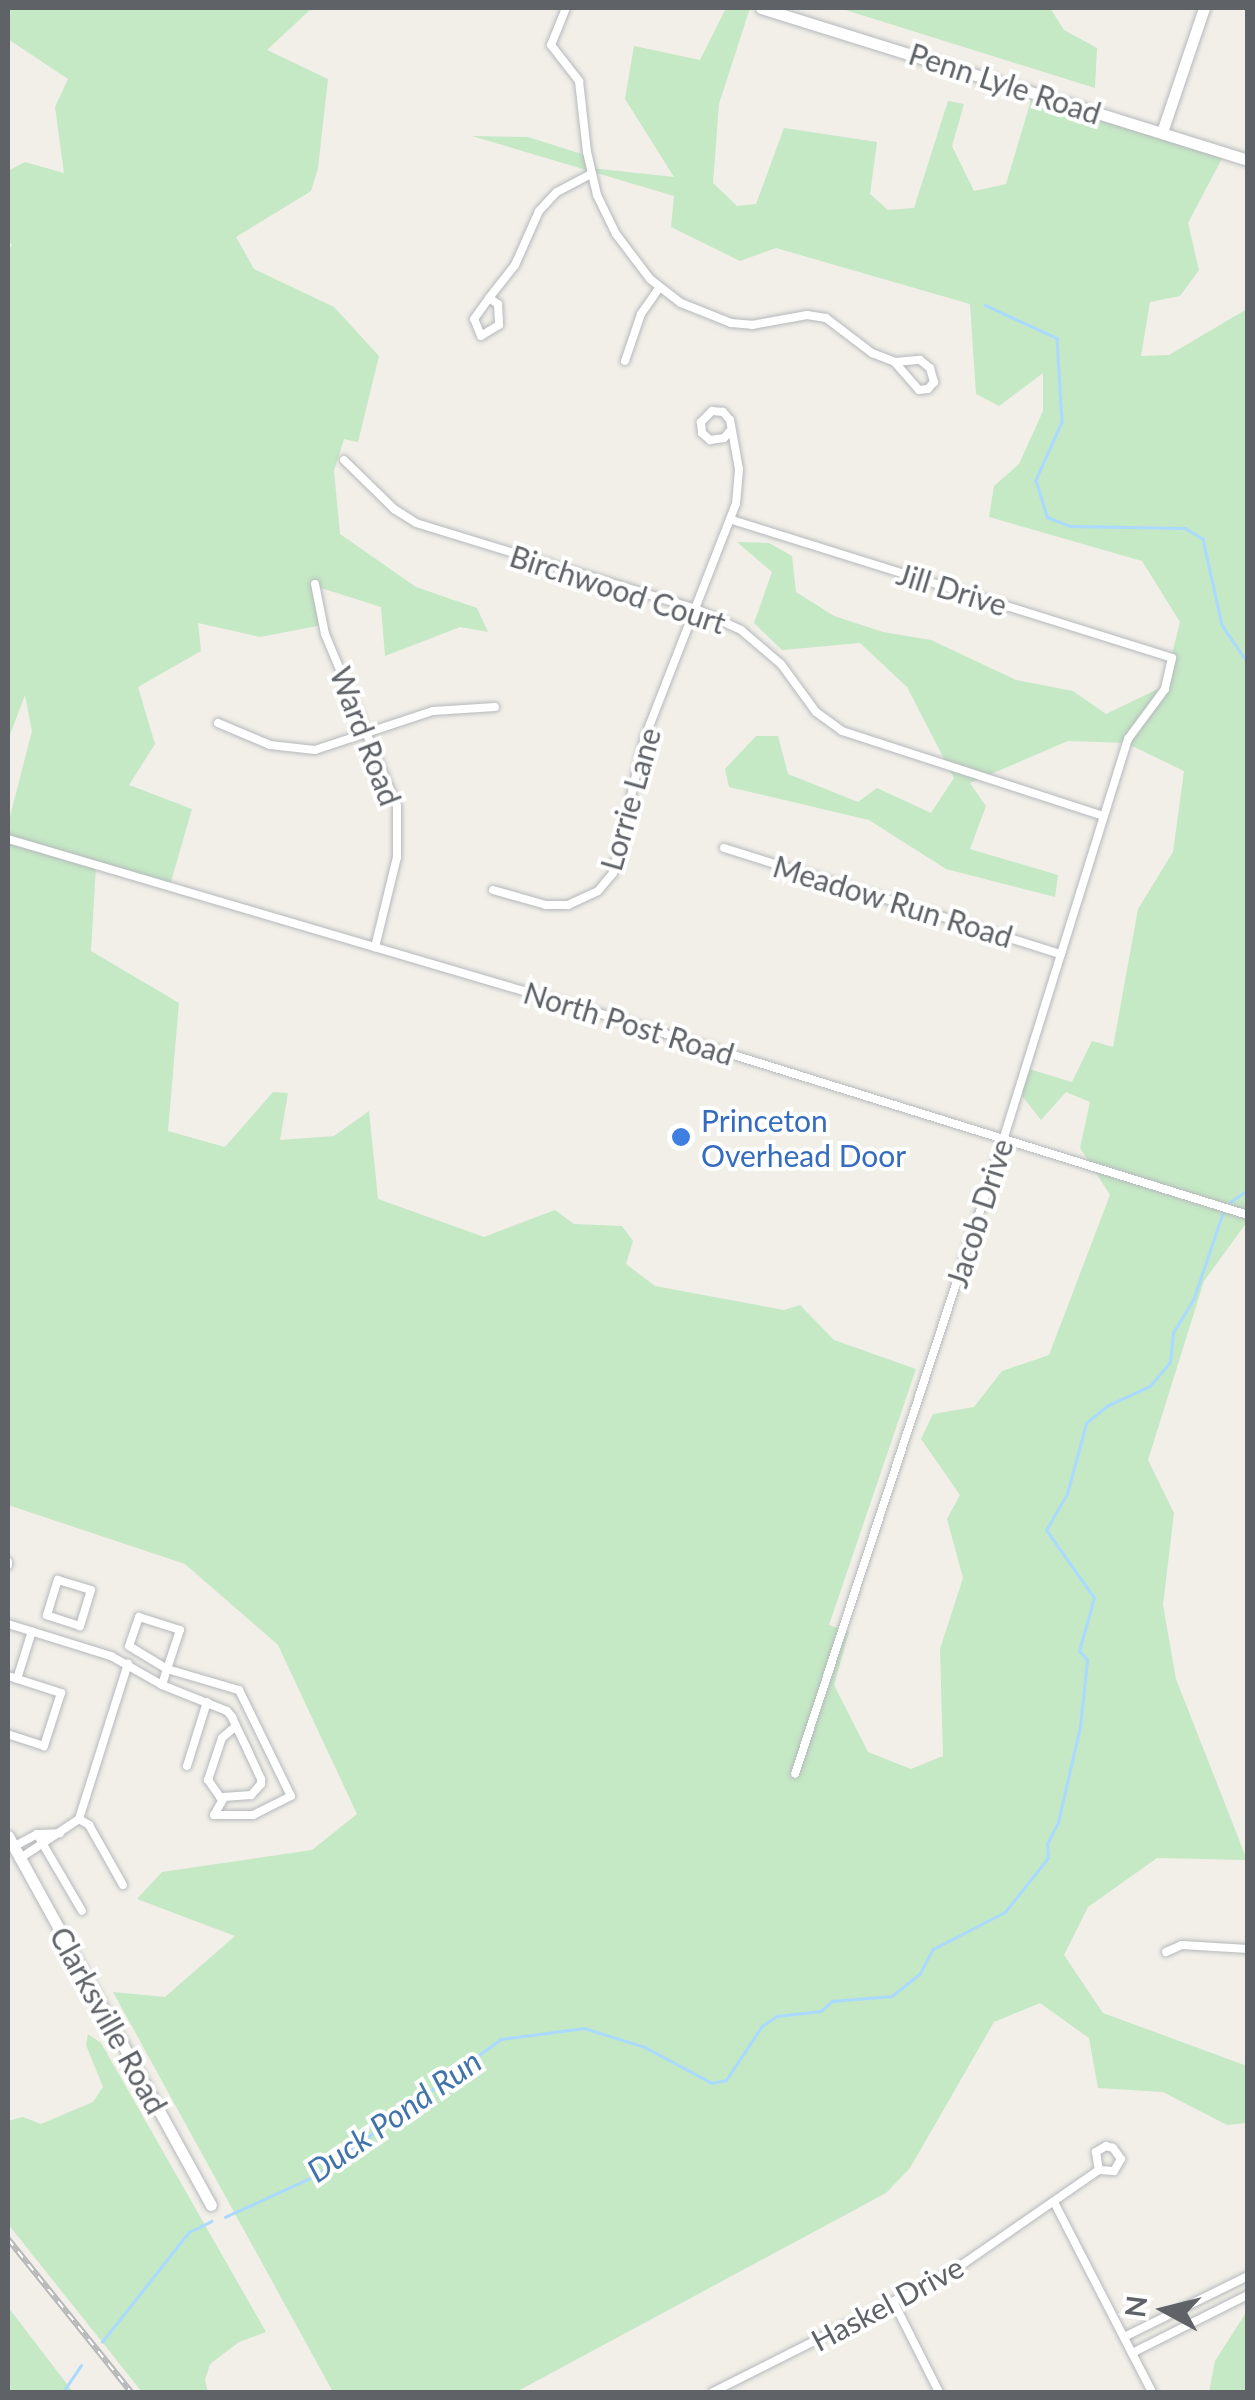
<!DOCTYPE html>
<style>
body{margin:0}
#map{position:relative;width:1255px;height:2400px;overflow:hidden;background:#f1efe8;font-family:Lato,sans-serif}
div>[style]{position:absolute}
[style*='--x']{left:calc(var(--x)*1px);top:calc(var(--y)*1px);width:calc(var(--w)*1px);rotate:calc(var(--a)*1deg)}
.green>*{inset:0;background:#c5e8c5}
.stream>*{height:2.5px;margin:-1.25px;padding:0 1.25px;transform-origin:1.25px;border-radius:1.25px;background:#aadaff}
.roads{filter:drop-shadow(0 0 2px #b5b8bc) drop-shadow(0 0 2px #b5b8bc)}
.street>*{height:8px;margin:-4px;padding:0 4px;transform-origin:4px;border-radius:4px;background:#fff}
.secondary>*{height:11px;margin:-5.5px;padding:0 5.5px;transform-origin:5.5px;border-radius:5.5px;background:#fff}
.rail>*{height:6px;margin-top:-3px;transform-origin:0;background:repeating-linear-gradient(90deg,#fff 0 8px,#b6b7b8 0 16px);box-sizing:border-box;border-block:2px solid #b6b7b8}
.dots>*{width:28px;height:28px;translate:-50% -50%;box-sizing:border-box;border:5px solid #fff;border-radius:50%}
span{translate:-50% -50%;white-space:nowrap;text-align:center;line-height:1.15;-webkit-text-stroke:8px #fff;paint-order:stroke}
.street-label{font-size:30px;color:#5f6368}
.shop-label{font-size:30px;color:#366cbe}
.left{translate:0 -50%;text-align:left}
.water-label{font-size:32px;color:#4174aa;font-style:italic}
.frame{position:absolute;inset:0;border:10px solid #5f6368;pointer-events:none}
.north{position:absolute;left:1115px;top:2260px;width:100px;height:100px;-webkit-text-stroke:8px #fff;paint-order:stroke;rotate:277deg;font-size:28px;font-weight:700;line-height:40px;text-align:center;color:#5f6368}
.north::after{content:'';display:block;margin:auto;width:35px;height:45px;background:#5f6368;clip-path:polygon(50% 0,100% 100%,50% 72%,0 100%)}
</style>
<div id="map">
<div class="green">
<div style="clip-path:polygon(8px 8px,312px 8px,267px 50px,328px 79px,318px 168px,311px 191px,236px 237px,254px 269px,334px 307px,379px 356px,358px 442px,344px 439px,334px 471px,340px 534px,416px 587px,477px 608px,488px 632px,460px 627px,385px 656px,381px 607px,318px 587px,322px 625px,260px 637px,198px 623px,201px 651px,138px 687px,155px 744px,129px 785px,192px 809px,170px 885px,96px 866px,91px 951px,179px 1003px,168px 1131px,225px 1147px,273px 1092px,288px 1093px,280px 1140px,334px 1136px,369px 1111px,378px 1199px,484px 1237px,555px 1210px,574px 1224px,622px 1226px,633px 1241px,626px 1264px,655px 1286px,784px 1310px,800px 1305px,834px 1340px,916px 1369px,829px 1625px,849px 1632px,834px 1685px,868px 1752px,911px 1769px,943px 1756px,940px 1649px,963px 1578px,947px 1519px,960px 1495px,921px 1439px,933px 1414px,974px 1407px,1002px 1371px,1049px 1355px,1110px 1195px,1080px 1148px,1090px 1102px,1066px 1092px,1041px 1120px,1022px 1096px,1026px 1068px,1072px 1082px,1092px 1041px,1113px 1047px,1138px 909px,1173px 852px,1184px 771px,1126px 743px,1068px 741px,970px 783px,986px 806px,970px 849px,1058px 875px,1055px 897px,946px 869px,869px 820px,729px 787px,725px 769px,756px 736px,778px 736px,788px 774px,858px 802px,877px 788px,931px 813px,954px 778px,907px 687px,860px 643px,782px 650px,754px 623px,772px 572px,737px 542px,769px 543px,792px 556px,796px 592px,834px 616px,883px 632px,931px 640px,1016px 680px,1073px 691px,1106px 714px,1164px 686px,1180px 622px,1142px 561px,989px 517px,994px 486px,1019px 464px,1043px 411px,1043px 373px,999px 406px,976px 394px,970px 304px,776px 248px,740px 261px,671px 227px,674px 196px,472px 136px,528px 137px,588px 156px,591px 168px,674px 177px,625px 99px,634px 46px,700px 60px,726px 8px,750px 8px,719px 104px,713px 183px,737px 206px,756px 204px,784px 128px,877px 142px,870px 194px,888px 210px,914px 208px,948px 101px,964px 104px,952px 146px,974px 191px,1006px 184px,1032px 97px,1227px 149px,1188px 223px,1199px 270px,1180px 296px,1150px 302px,1141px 356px,1169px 355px,1247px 309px,1247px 1222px,1204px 1281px,1148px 1460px,1174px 1513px,1163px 1605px,1176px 1679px,1247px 1860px,1157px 1858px,1088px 1907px,1064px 1955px,1103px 2013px,1247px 2066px,1247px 2123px,1227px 2125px,1163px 2092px,1098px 2088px,1089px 2038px,1040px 2003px,994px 2022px,910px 2168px,886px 2193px,516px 2392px,333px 2392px,113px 1992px,165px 1997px,235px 1936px,137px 1899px,162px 1872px,312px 1850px,357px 1814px,278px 1645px,185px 1564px,8px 1505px,8px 824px,32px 731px,25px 695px,8px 740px,8px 250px,12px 245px,8px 239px,8px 171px,25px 162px,64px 173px,55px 107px,68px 79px,8px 39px)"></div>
<div style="clip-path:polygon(839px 8px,1050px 8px,1064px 30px,1097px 48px,1095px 88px)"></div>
<div style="clip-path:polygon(88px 2034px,101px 2043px,266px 2332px,239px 2342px,210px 2364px,205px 2380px,208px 2392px,142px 2392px,8px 2224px,8px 2121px,23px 2117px,41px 2124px,93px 2102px,103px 2087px,86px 2045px)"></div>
<div style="clip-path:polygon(8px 2307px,73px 2392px,8px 2392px)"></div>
<div style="clip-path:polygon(1247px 2311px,1247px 2392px,1209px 2392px,1215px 2361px)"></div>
</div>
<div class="stream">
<div style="--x:985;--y:305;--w:79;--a:24.6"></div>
<div style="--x:1057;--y:338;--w:84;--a:86.6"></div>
<div style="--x:1062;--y:422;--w:64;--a:114.1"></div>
<div style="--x:1036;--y:480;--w:39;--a:73"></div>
<div style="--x:1047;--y:517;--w:25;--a:21"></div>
<div style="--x:1070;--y:526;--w:115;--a:1"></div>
<div style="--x:1185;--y:528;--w:21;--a:31"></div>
<div style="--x:1203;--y:539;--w:88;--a:77.5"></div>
<div style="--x:1222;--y:625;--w:46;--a:55.6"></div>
<div style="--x:1230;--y:1202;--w:22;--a:-34"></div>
<div style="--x:225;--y:2217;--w:99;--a:-24.5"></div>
<div style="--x:315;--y:2176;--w:231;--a:-36.4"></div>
<div style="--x:501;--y:2039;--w:84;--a:-7.5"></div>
<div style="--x:584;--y:2028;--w:64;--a:17.3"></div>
<div style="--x:645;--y:2047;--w:76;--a:28.2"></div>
<div style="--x:712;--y:2083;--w:14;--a:-12"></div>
<div style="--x:726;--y:2080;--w:65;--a:-56.3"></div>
<div style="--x:762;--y:2026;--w:18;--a:-34"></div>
<div style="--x:777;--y:2016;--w:44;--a:-6.5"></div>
<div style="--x:821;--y:2011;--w:15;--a:-42"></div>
<div style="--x:832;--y:2001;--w:60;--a:-4.8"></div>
<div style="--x:892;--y:1996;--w:36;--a:-39"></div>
<div style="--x:920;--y:1973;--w:27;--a:-62"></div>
<div style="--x:933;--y:1949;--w:81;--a:-27.2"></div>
<div style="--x:1005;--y:1912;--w:69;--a:-51.5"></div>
<div style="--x:1048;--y:1858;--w:14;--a:-94"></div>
<div style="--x:1047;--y:1844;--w:25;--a:-63"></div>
<div style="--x:1058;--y:1822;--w:98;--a:-77"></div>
<div style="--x:1080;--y:1727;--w:67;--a:-84"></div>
<div style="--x:1087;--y:1660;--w:12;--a:-132"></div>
<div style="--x:1079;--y:1651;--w:55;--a:-74.2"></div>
<div style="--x:1094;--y:1598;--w:83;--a:-125.2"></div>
<div style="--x:1046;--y:1530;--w:42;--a:-59.7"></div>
<div style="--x:1067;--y:1494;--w:73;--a:-75"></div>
<div style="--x:1086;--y:1423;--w:27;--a:-39"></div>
<div style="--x:1107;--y:1406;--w:47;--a:-24.9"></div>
<div style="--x:1150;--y:1386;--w:31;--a:-50"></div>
<div style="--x:1170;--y:1362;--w:29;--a:-84"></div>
<div style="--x:1173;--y:1333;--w:41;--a:-59"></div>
<div style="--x:1194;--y:1298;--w:91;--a:-71.4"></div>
<div style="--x:102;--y:2342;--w:140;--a:-51.7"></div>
<div style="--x:189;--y:2232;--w:25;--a:-26"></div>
<div style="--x:63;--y:2392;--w:32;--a:-56"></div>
</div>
<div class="roads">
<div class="street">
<div style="--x:566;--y:8;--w:40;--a:112"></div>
<div style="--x:551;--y:45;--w:46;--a:52.1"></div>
<div style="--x:579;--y:81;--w:71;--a:83.6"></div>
<div style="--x:587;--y:152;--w:44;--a:76.9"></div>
<div style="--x:597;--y:195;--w:43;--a:64"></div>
<div style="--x:616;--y:234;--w:56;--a:52.9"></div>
<div style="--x:650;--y:279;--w:39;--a:38"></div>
<div style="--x:681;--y:303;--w:54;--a:21.8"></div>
<div style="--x:731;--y:323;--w:21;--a:5"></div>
<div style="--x:752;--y:325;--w:56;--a:-10.3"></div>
<div style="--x:807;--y:315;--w:19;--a:9"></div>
<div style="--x:826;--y:318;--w:58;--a:37.3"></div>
<div style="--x:872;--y:353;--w:25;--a:21"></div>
<div style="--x:895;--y:362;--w:25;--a:-5"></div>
<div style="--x:920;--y:360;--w:13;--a:39"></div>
<div style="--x:930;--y:368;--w:15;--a:74"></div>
<div style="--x:934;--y:382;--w:9;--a:131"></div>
<div style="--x:928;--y:389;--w:9;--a:174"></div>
<div style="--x:919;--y:390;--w:37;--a:-131"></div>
<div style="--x:489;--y:298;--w:42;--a:-51.8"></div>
<div style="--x:515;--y:265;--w:59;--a:-66"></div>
<div style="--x:539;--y:211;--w:26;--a:-47"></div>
<div style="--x:557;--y:192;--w:38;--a:-28"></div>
<div style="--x:489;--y:298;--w:11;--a:34"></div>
<div style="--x:498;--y:304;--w:21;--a:87"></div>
<div style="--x:499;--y:325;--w:21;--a:149"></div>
<div style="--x:481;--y:336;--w:18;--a:-112"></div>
<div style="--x:474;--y:319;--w:26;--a:-54"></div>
<div style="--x:625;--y:361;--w:50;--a:-71.2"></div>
<div style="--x:641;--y:314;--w:32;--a:-55"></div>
<div style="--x:344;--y:460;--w:70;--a:44.4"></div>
<div style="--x:394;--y:509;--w:26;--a:32"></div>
<div style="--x:416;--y:523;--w:293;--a:17.1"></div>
<div style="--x:696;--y:609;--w:50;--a:25"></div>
<div style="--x:741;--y:630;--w:52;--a:40.4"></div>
<div style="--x:781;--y:664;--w:59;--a:53.9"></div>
<div style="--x:816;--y:712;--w:32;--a:36"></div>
<div style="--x:842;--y:731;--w:275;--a:18"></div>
<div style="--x:732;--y:520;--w:461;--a:17.4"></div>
<div style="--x:1172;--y:658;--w:32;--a:103"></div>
<div style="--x:1165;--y:689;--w:62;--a:126.5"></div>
<div style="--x:1128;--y:739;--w:418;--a:107.3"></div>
<div style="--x:1004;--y:1138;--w:669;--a:108.19"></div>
<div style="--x:315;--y:584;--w:51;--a:78.7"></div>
<div style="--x:325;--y:634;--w:186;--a:67.3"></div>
<div style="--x:397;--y:806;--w:51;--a:90"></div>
<div style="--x:397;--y:857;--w:93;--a:103.7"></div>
<div style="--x:218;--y:723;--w:56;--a:22.9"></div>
<div style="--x:270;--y:745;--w:45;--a:6.3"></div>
<div style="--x:315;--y:750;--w:124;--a:-18.3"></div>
<div style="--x:433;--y:711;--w:62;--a:-3.7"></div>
<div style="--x:8;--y:839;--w:622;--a:16.43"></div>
<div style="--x:605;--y:1015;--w:673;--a:17.28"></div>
<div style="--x:724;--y:848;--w:353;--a:17.5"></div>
<div style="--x:493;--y:890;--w:55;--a:15.8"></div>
<div style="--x:546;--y:905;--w:22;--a:0"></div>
<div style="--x:568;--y:905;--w:33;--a:-25"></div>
<div style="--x:598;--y:891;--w:23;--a:-50"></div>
<div style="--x:613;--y:873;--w:140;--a:-76.8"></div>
<div style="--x:645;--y:737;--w:250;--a:-68.7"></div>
<div style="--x:736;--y:504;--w:35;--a:-85"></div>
<div style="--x:739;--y:469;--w:50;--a:-100.4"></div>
<div style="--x:730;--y:420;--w:11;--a:-131"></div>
<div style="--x:723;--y:412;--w:11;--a:-175"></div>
<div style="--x:712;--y:411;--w:16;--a:135"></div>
<div style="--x:701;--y:422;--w:11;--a:85"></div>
<div style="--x:702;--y:433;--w:11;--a:41"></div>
<div style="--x:710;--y:440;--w:14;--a:-8"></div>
<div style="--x:724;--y:438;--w:9;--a:-49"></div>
<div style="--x:8;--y:1562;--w:3;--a:90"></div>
<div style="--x:58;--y:1580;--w:34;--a:17"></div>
<div style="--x:91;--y:1590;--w:38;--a:107"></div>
<div style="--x:80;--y:1626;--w:35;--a:-162"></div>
<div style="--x:47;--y:1615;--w:37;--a:-73"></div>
<div style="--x:139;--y:1617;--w:43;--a:17.6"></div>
<div style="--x:180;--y:1630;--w:41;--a:108.4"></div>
<div style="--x:167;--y:1669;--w:44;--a:-148.8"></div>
<div style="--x:129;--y:1646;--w:31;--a:-71"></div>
<div style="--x:8;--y:1624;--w:108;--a:17.3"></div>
<div style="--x:111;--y:1656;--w:59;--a:29.6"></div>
<div style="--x:162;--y:1685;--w:70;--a:21.8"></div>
<div style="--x:227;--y:1711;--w:8;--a:50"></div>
<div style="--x:232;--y:1717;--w:10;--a:66"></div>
<div style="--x:236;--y:1726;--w:28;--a:64"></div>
<div style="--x:248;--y:1751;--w:31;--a:65"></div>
<div style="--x:261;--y:1779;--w:5;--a:90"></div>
<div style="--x:261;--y:1784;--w:15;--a:132"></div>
<div style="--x:251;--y:1795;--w:31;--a:176"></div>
<div style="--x:220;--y:1797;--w:21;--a:-125"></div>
<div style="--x:208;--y:1780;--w:44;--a:-71.6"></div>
<div style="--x:222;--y:1738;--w:18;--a:-41"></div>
<div style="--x:8;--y:1676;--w:56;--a:17.8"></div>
<div style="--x:61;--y:1693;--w:56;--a:107.8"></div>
<div style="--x:44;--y:1746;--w:38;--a:-162"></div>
<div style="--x:17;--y:1679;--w:50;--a:-72.6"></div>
<div style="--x:162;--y:1685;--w:17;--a:-73"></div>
<div style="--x:167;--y:1669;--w:75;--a:16.3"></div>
<div style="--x:239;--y:1690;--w:118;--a:63.9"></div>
<div style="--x:291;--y:1796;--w:42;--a:153.4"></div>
<div style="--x:253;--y:1815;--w:39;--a:180"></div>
<div style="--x:214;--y:1815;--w:20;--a:-60"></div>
<div style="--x:187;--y:1766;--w:67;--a:-72.6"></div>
<div style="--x:79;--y:1819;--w:12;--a:31"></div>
<div style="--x:89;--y:1825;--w:69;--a:60.5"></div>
<div style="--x:37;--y:1834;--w:89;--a:59.7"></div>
<div style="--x:13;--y:1847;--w:27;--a:-28"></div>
<div style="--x:37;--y:1834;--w:23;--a:-2"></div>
<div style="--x:19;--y:1859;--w:72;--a:-33.7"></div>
<div style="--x:79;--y:1819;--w:163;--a:-72.5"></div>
<div style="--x:1166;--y:1952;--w:17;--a:-24"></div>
<div style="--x:1182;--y:1945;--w:66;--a:3.5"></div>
<div style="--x:1055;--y:2204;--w:212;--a:62.7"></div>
<div style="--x:894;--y:2303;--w:100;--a:63.2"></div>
<div style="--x:1124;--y:2337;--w:138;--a:-26.2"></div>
<div style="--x:1132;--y:2353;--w:130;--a:-26.6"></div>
<div style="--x:713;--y:2392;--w:265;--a:-26.7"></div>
<div style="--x:950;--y:2273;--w:181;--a:-34.7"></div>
<div style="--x:1099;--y:2170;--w:15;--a:4"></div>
<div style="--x:1114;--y:2171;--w:14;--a:-60"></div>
<div style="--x:1121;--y:2159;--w:14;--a:-126"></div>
<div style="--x:1113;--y:2148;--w:7;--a:-164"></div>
<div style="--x:1106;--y:2146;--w:12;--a:149"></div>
<div style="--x:1096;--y:2152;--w:18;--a:81"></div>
</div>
<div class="secondary">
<div style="--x:761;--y:8;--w:510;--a:17.33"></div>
<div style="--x:1162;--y:132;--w:131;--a:-71.3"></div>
<div style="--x:8;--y:1836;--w:421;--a:61.2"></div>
</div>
</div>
<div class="rail">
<div style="--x:8;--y:2239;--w:196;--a:51.2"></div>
</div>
<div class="dots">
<div style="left:681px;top:1137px;background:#3f7fe0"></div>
</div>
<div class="street-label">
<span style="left:1005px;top:83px;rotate:18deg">Penn Lyle Road</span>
<span style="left:618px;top:589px;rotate:18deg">Birchwood Court</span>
<span style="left:952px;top:589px;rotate:17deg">Jill Drive</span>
<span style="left:366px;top:736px;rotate:69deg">Ward Road</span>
<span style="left:630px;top:799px;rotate:-74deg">Lorrie Lane</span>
<span style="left:893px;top:901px;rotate:17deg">Meadow Run Road</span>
<span style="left:629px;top:1023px;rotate:17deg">North Post Road</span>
<span style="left:979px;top:1213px;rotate:-72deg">Jacob Drive</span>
<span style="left:109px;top:2020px;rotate:61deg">Clarksville Road</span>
<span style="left:887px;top:2303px;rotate:-28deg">Haskel Drive</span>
</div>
<div class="shop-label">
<span class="left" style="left:701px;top:1137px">Princeton<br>Overhead Door</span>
</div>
<div class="water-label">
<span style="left:394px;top:2116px;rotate:-35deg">Duck Pond Run</span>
</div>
<div class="frame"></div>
<div class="north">N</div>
</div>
